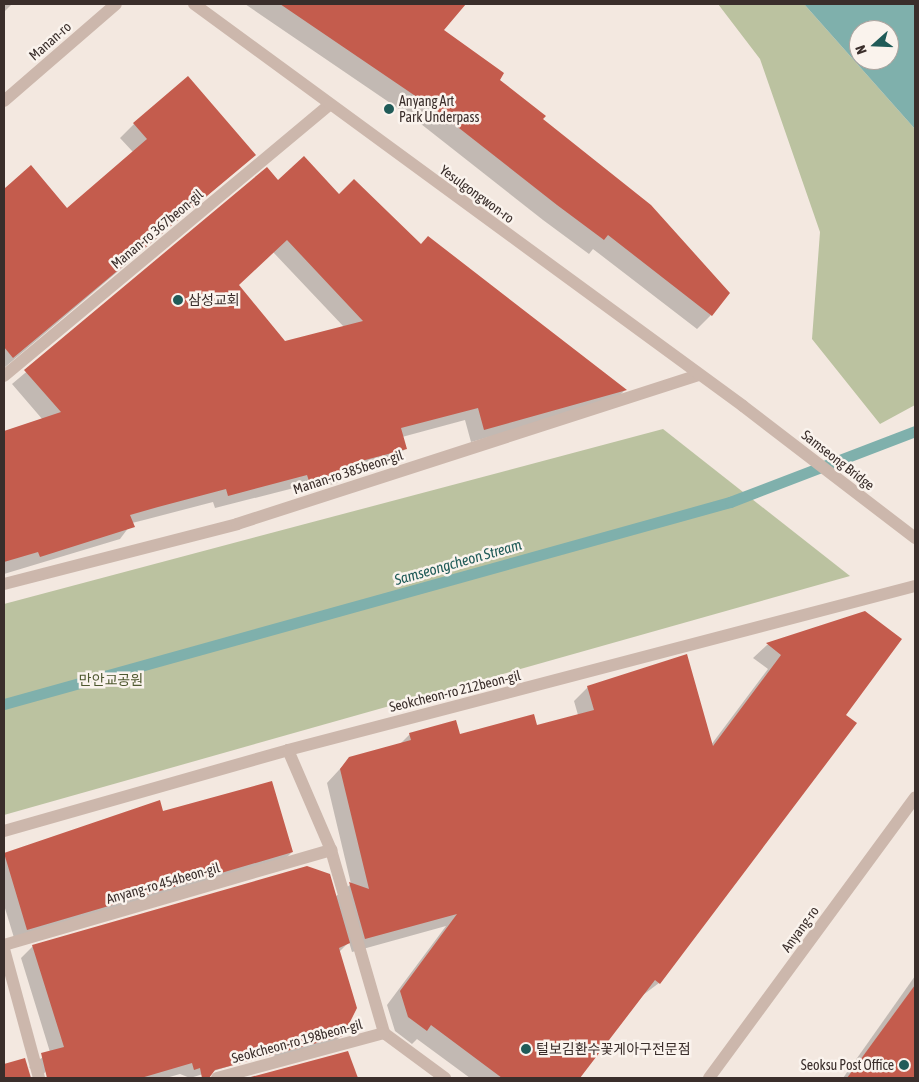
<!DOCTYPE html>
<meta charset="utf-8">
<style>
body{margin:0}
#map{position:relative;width:919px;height:1082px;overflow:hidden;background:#f3e8e0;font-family:"Asap Condensed","Noto Sans KR",sans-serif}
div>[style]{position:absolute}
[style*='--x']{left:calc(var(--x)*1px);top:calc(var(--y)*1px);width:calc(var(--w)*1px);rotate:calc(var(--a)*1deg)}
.green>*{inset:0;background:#bbc2a0}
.water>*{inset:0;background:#7fb0ac}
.shadow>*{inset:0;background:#0003}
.stream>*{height:11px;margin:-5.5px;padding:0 5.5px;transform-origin:5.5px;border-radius:5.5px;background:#7fb0ac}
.building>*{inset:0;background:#c45c4d}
.service>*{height:12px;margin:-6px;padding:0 6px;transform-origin:6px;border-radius:6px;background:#ccb7ac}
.minor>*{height:12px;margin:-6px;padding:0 6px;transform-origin:6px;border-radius:6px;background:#ccb7ac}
.tertiary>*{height:12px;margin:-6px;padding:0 6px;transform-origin:6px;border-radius:6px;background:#ccb7ac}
.dots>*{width:14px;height:14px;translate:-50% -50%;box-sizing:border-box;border:2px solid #faf3ed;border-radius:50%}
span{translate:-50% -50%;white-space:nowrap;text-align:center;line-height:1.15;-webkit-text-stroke:5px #faf3ed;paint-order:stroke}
.street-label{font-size:14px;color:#3a2e2b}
.poi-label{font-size:14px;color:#3a2e2b}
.left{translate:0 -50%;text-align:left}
.right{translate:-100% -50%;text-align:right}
.park-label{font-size:14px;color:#4e582f}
.water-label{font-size:15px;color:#205b58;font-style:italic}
.frame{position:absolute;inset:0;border:5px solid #3a2e2b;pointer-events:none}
.north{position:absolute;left:849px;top:20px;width:50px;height:50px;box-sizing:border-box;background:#faf3ed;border:1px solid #ada49f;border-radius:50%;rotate:250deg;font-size:14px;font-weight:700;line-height:20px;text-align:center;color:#3a2e2b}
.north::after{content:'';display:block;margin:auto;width:18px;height:22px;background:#205b58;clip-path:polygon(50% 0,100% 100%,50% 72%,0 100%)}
</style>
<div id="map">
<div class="green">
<div style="clip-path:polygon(718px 4px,804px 4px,915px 129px,915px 405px,880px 424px,812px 339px,820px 232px,760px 59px)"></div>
<div style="clip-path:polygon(663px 429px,850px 576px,4px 815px,4px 604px)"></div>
</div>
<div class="water">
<div style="clip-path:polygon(evenodd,804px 4px,915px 4px,915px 129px,804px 4px,859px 30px,889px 30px,889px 60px,859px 60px,859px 30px)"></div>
</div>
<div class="shadow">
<div style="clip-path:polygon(4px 4px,12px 4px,4px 12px)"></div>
<div style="clip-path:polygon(245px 4px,464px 4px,442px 31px,541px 120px,711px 315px,697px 329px,593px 249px,589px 254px,543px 220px,421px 124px)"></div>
<div style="clip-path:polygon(134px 124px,255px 155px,4px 368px,4px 189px,31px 167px,67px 209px,133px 152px,120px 138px)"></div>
<div style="clip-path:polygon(evenodd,267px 169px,278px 182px,339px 195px,420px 245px,625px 390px,612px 403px,471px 442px,465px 420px,402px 437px,405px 449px,392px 462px,346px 474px,337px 483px,296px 494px,294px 488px,215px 508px,213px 502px,144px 520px,132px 523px,120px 539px,4px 574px,4px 434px,43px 420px,12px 384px,267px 169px,273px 252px,344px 327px,285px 343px,237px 285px,273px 252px)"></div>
<div style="clip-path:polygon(865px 612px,844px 715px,659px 983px,643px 995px,579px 1078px,470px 1078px,417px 1039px,412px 1044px,395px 1031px,387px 1005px,446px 926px,352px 952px,349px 942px,339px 952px,342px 1035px,330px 1047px,268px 1064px,277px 1052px,190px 1078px,180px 1074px,166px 1078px,50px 1078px,47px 1070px,40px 1078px,29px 1067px,50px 1052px,21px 958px,33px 946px,335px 897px,351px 884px,327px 783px,350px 758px,400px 744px,410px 734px,459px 736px,536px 727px,578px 715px,574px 701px,588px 687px,711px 745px,768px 669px,753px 658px,767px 645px)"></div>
<div style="clip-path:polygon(159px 802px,162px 813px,292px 852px,280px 864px,15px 941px,4px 905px,4px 854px)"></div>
<div style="clip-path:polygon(915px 976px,915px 1078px,843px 1078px)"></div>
<div style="clip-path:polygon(348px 1053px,356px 1078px,260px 1078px,262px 1075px)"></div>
</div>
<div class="stream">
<div style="--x:4;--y:704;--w:754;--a:-15.55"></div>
<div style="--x:730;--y:502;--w:198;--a:-21"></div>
</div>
<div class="building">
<div style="clip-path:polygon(280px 4px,466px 4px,444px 30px,504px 73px,500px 80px,546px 116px,543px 119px,651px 205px,730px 293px,712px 316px,608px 235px,604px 240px,557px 205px,436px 110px)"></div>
<div style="clip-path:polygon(188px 76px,256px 155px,13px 358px,4px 347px,4px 189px,31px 165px,67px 208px,147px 139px,133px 123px)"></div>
<div style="clip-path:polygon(evenodd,304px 156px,339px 194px,354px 179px,421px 244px,428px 236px,627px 390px,484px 430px,478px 408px,401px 428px,407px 449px,350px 464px,352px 470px,309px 481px,307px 475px,228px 496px,226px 489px,158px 507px,130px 515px,135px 527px,40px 557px,38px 552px,4px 562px,4px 431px,61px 412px,24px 370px,267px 167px,278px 180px,304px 156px,287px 240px,363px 321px,285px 341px,239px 285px,287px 240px)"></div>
<div style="clip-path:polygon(865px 611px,902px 639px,846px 715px,857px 723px,660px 984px,655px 980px,580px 1078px,502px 1078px,431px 1025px,427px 1031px,408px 1017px,400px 991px,457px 914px,365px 939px,349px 882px,369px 889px,340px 769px,349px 757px,411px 740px,409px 733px,456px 720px,460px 734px,534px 714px,537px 725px,594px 710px,587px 686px,687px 654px,713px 746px,781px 655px,766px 643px)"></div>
<div style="clip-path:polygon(272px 781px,293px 852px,27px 930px,4px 853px,160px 800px,163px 811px)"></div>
<div style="clip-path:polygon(307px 866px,330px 874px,350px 943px,339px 948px,357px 1008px,343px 1036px,215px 1070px,209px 1078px,202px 1078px,200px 1068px,194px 1070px,192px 1063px,141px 1078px,47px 1078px,41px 1053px,64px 1047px,32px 945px)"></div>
<div style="clip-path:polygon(915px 985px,915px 1078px,847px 1078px)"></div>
<div style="clip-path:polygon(348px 1051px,358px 1078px,247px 1078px)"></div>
<div style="clip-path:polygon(25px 1058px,31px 1078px,4px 1078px,4px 1064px)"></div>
</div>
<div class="service">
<div style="--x:4;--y:376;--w:423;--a:-39.8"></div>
</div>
<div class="minor">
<div style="--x:4;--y:584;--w:241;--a:-14.4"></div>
<div style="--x:237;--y:524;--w:485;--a:-17.9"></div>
<div style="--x:288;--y:750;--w:109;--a:66.7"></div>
<div style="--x:331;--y:850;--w:191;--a:73.8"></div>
<div style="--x:384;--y:1033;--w:76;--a:36.4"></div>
<div style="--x:4;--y:831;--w:295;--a:-15.9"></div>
<div style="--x:288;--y:750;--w:648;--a:-14.66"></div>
<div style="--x:4;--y:945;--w:341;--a:-16.2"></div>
<div style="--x:4;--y:949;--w:134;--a:74.8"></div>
<div style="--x:217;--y:1078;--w:173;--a:-15.1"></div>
</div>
<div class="tertiary">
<div style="--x:194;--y:4;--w:680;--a:36.21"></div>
<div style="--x:743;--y:406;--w:217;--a:37.5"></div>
<div style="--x:4;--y:101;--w:148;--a:-40.9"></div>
<div style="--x:709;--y:1078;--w:348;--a:-53.7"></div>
</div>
<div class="dots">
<div style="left:389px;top:109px;background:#205b58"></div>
<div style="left:178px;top:300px;background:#205b58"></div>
<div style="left:526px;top:1049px;background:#205b58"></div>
<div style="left:904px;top:1065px;background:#205b58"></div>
</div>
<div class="street-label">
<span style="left:50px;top:41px;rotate:-41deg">Manan-ro</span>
<span style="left:477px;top:194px;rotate:36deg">Yesulgongwon-ro</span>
<span style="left:157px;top:229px;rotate:-40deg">Manan-ro 367beon-gil</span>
<span style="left:838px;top:460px;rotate:38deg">Samseong Bridge</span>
<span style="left:348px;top:472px;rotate:-18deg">Manan-ro 385beon-gil</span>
<span style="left:455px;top:691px;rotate:-14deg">Seokcheon-ro 212beon-gil</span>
<span style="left:163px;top:883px;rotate:-16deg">Anyang-ro 454beon-gil</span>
<span style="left:800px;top:929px;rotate:-54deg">Anyang-ro</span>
<span style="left:297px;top:1041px;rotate:-15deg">Seokcheon-ro 198beon-gil</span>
</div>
<div class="poi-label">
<span class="left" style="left:399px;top:109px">Anyang Art<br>Park Underpass</span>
<span class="left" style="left:188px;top:300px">삼성교회</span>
<span class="left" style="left:536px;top:1049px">털보김환수꽃게아구전문점</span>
<span class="right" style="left:894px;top:1065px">Seoksu Post Office</span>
</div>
<div class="park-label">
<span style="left:111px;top:680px">만안교공원</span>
</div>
<div class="water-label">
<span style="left:458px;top:562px;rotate:-16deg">Samseongcheon Stream</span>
</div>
<div class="frame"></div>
<div class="north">N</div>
</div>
